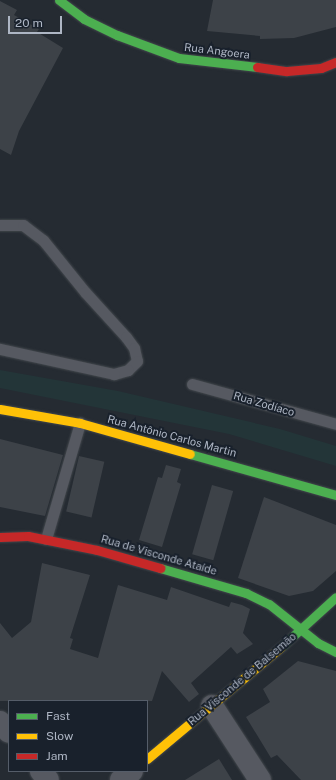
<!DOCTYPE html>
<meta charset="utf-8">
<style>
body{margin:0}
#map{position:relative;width:336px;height:780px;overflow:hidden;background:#252b32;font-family:"Public Sans",sans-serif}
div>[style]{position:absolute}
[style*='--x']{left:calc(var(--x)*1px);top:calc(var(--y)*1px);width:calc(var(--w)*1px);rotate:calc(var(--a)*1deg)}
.green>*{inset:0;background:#233538}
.building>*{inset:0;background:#3d4248;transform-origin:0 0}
.roads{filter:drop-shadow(0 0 1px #42474c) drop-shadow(0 0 1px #42474c)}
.lane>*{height:11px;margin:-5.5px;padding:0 5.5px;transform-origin:5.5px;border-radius:5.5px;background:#565961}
.street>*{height:22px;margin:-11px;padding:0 11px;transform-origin:11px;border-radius:11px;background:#565961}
.fast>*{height:9px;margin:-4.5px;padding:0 4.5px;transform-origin:4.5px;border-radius:4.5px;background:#4caf50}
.slow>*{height:9px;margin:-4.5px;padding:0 4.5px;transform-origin:4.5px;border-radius:4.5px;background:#ffc107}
.jam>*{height:9px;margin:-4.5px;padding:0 4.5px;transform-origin:4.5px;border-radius:4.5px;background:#c62828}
span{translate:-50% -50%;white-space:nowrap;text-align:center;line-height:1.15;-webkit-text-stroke:4px #19212c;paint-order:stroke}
.street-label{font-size:11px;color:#aeb6c4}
.legend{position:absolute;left:8px;top:700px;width:140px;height:72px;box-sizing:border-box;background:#19212c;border:1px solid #555d69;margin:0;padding:5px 7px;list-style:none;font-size:12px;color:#aeb6c4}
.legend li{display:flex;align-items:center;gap:8px;height:20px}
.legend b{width:20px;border:1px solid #555d69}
.scale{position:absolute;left:8px;top:16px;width:54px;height:18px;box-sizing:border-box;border:2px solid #aeb6c4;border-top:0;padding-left:5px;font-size:12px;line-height:14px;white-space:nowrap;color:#aeb6c4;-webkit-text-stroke:3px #19212c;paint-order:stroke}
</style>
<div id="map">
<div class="green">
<div style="clip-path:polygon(0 370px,118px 391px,280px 429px,336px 446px,336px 466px,229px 434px,0 388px)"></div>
</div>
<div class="building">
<div style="clip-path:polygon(213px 0,336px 0,336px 27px,294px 38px,260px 39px,260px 36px,207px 31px)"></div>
<div style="clip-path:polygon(0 1px,17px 10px,14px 15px,39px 29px,37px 32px,63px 48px,19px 131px,11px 155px,0 149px)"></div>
<div style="clip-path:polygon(0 439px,63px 455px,45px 516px,0 507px)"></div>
<div style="left:79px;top:456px;width:26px;height:57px;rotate:13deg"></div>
<div style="clip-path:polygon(166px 465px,181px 469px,177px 482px,181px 484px,162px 547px,139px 540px,158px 477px,162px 478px)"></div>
<div style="left:212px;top:485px;width:22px;height:72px;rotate:16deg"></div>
<div style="clip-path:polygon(264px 497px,336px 525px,336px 571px,313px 591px,289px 596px,238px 578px)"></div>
<div style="clip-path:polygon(42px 563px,90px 575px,70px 638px,73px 639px,70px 649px,98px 658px,118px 585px,167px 600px,171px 587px,229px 607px,231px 602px,242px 605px,250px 609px,243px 633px,253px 644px,237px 654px,231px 647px,191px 683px,199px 694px,189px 702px,162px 671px,152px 701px,0 701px,0 623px,12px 638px,31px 622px)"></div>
<div style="clip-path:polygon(298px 661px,336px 671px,336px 780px,301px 780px,277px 755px,271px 758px,246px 717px,270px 702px,263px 689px)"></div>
<div style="clip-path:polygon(219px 759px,232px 780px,185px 780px)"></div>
</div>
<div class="roads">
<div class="lane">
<div style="--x:0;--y:225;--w:23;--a:0"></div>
<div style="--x:23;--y:225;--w:25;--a:37"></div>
<div style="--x:43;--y:240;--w:67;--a:51.1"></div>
<div style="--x:85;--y:292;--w:61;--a:47.7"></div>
<div style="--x:126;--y:337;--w:14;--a:54"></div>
<div style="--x:134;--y:348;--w:13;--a:77"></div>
<div style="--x:137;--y:361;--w:13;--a:135"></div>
<div style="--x:128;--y:370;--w:15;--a:164"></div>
<div style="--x:114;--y:374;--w:117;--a:-167.6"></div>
<div style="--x:192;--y:384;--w:149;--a:15.5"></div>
<div style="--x:46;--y:539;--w:121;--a:-73.7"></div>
</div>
<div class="street">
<div style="--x:212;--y:706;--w:88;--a:57"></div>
<div style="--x:0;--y:722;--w:13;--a:48"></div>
<div style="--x:41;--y:771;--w:11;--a:52"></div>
<div style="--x:121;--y:780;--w:14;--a:-39"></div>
</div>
<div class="fast">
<div style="--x:59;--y:0;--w:31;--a:37"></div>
<div style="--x:84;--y:19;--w:37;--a:26"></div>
<div style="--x:117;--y:35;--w:66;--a:20.4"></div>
<div style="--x:179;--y:58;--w:79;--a:6.6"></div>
<div style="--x:190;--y:454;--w:152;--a:15.7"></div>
<div style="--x:160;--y:568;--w:90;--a:16.2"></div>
<div style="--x:246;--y:593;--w:25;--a:26"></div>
<div style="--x:269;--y:604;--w:63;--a:38.5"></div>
<div style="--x:318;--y:643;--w:20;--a:27"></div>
<div style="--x:281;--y:647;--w:74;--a:-42.3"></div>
</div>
<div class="slow">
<div style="--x:0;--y:409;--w:81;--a:9.9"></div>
<div style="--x:80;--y:423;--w:114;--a:15.7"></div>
<div style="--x:147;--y:759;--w:175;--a:-39.9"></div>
</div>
<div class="jam">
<div style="--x:257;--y:67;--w:30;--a:8"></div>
<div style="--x:287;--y:71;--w:34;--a:-5"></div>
<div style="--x:321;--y:68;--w:16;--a:-22"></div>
<div style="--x:0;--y:537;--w:28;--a:-2"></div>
<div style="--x:28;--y:536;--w:70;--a:11.5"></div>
<div style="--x:97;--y:550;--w:66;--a:15.9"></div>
</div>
</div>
<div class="street-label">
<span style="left:217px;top:51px;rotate:7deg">Rua Angoera</span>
<span style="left:264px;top:404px;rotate:16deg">Rua Zodíaco</span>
<span style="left:172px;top:436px;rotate:15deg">Rua Antônio Carlos Martin</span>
<span style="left:159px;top:555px;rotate:16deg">Rua de Visconde Ataíde</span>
<span style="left:242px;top:679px;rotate:-40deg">Rua Visconde de Balsemão</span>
</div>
<ul class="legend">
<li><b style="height:5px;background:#4caf50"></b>Fast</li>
<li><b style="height:5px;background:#ffc107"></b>Slow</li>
<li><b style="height:5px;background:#c62828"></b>Jam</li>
</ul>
<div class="scale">20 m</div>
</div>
